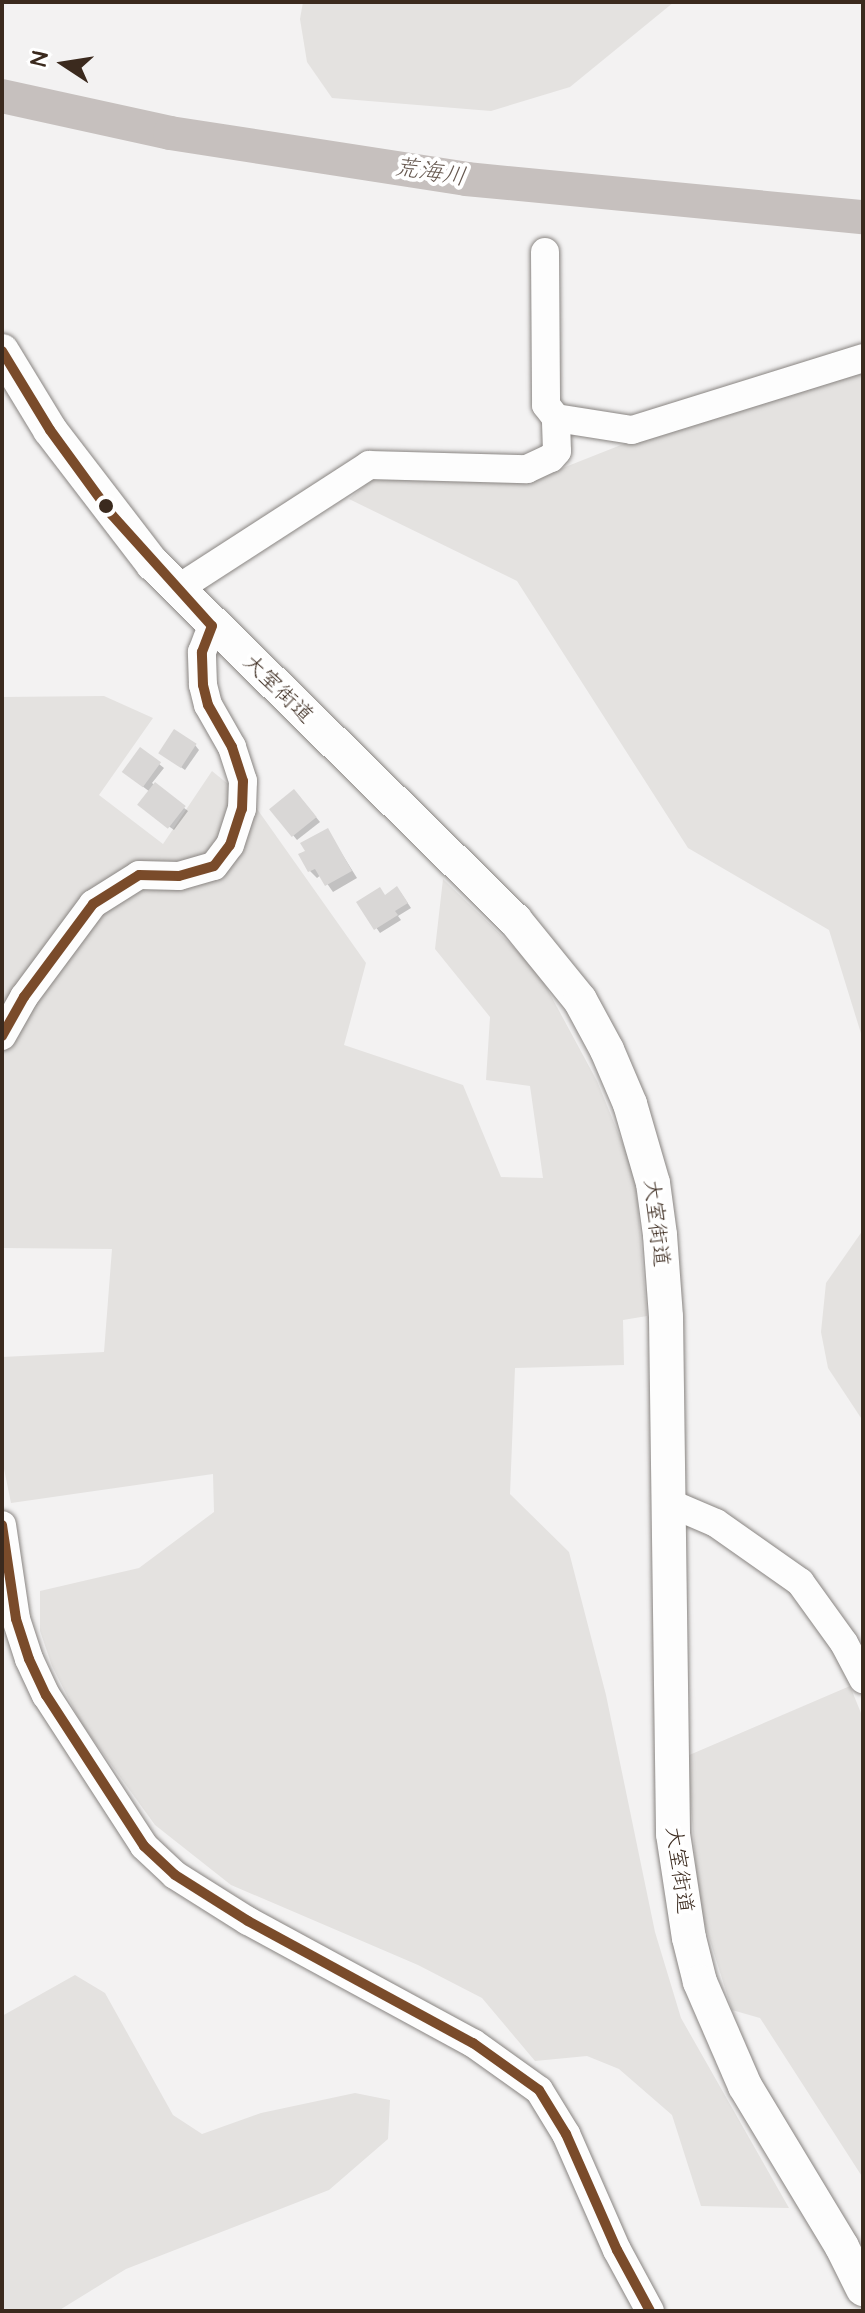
<!DOCTYPE html>
<meta charset="utf-8">
<style>
body{margin:0}
#map{position:relative;width:865px;height:2313px;overflow:hidden;background:#f3f2f2;font-family:"Architects Daughter","Klee One",sans-serif}
div>[style]{position:absolute}
[style*='--x']{left:calc(var(--x)*1px);top:calc(var(--y)*1px);width:calc(var(--w)*1px);rotate:calc(var(--a)*1deg)}
.green>*{inset:0;background:#e4e2e0}
.shadow>*{inset:0;background:#0003}
.river>*{height:34px;margin:-17px;padding:0 17px;transform-origin:17px;border-radius:17px;background:#c6c0be}
.building>*{inset:0;background:#d9d7d6;transform-origin:0 0}
.roads{filter:drop-shadow(0 0 2px #898582) drop-shadow(0 0 2px #898582)}
.minor>*{height:28px;margin:-14px;padding:0 14px;transform-origin:14px;border-radius:14px;background:#fdfdfd}
.major>*{height:34px;margin:-17px;padding:0 17px;transform-origin:17px;border-radius:17px;background:#fdfdfd}
.bus-1>*{height:10px;margin:-5px;padding:0 5px;transform-origin:5px;border-radius:5px;background:#7a4b2a}
.dots>*{width:22px;height:22px;translate:-50% -50%;box-sizing:border-box;border:4px solid #fff;border-radius:50%}
span{translate:-50% -50%;white-space:nowrap;text-align:center;line-height:1.15;-webkit-text-stroke:8px #fff;paint-order:stroke}
.street-label{font-size:22px;color:#3b2a1e}
.water-label{font-size:24px;color:#65574e;font-style:italic}
.frame{position:absolute;inset:0;border:4px solid #3b2a1e;pointer-events:none}
.north{position:absolute;left:24px;top:24px;width:80px;height:80px;-webkit-text-stroke:6px #fff;paint-order:stroke;rotate:282deg;font-size:22px;font-weight:700;line-height:32px;text-align:center;color:#3b2a1e}
.north::after{content:'';display:block;margin:auto;width:28px;height:36px;background:#3b2a1e;clip-path:polygon(50% 0,100% 100%,50% 72%,0 100%)}
</style>
<div id="map">
<div class="green">
<div style="clip-path:polygon(303px 2px,674px 2px,570px 87px,491px 111px,332px 98px,307px 62px,300px 19px)"></div>
<div style="clip-path:polygon(863px 368px,863px 1040px,829px 930px,688px 848px,517px 581px,349px 499px,377px 475px,540px 477px,631px 441px)"></div>
<div style="clip-path:polygon(104px 696px,153px 718px,99px 795px,163px 844px,212px 771px,255px 806px,366px 963px,344px 1045px,463px 1085px,501px 1177px,543px 1178px,530px 1086px,486px 1080px,490px 1017px,435px 949px,443px 879px,537px 970px,597px 1081px,635px 1174px,647px 1316px,623px 1320px,624px 1365px,515px 1368px,510px 1494px,569px 1552px,606px 1695px,655px 1932px,681px 2018px,789px 2208px,701px 2206px,672px 2115px,619px 2069px,587px 2056px,535px 2061px,482px 1998px,418px 1965px,231px 1885px,155px 1825px,81px 1723px,52px 1666px,40px 1631px,40px 1591px,139px 1568px,214px 1512px,213px 1474px,11px 1503px,2px 1459px,2px 1357px,104px 1352px,112px 1249px,2px 1248px,2px 697px)"></div>
<div style="clip-path:polygon(863px 1230px,863px 1421px,828px 1368px,821px 1332px,826px 1283px)"></div>
<div style="clip-path:polygon(850px 1686px,863px 1718px,863px 2178px,760px 2018px,732px 2010px,699px 1906px,687px 1756px)"></div>
<div style="clip-path:polygon(75px 1975px,105px 1993px,173px 2115px,202px 2134px,261px 2113px,355px 2093px,390px 2100px,388px 2139px,329px 2190px,126px 2269px,58px 2311px,2px 2311px,2px 2016px)"></div>
</div>
<div class="shadow">
<div style="clip-path:polygon(195px 745px,199px 750px,185px 770px,165px 756px)"></div>
<div style="clip-path:polygon(159px 764px,164px 768px,152px 783px,188px 811px,174px 830px,145px 809px,150px 792px,129px 776px)"></div>
<div style="clip-path:polygon(298px 795px,320px 822px,297px 840px,272px 809px)"></div>
<div style="clip-path:polygon(327px 830px,357px 878px,333px 892px,321px 875px,317px 878px,310px 871px)"></div>
<div style="clip-path:polygon(401px 893px,411px 908px,398px 916px,401px 920px,380px 933px,359px 903px)"></div>
</div>
<div class="river">
<div style="--x:2;--y:96;--w:172;--a:12.4"></div>
<div style="--x:170;--y:133;--w:300;--a:8.8"></div>
<div style="--x:466;--y:179;--w:399;--a:5.5"></div>
</div>
<div class="building">
<div style="left:174px;top:729px;width:27px;height:29px;rotate:33deg"></div>
<div style="left:140px;top:747px;width:26px;height:31px;rotate:36deg"></div>
<div style="left:155px;top:782px;width:39px;height:29px;rotate:38deg"></div>
<div style="left:294px;top:789px;width:36px;height:32px;rotate:51deg"></div>
<div style="clip-path:polygon(328px 828px,352px 871px,325px 886px,315px 869px,308px 872px,298px 854px,305px 851px,300px 843px)"></div>
<div style="clip-path:polygon(397px 886px,408px 903px,395px 911px,398px 915px,374px 930px,356px 902px,380px 887px,385px 895px)"></div>
</div>
<div class="roads">
<div class="minor">
<div style="--x:545;--y:252;--w:153;--a:89.6"></div>
<div style="--x:546;--y:405;--w:16;--a:52"></div>
<div style="--x:556;--y:418;--w:77;--a:9"></div>
<div style="--x:632;--y:430;--w:242;--a:-17.3"></div>
<div style="--x:176;--y:590;--w:230;--a:-32.9"></div>
<div style="--x:369;--y:465;--w:158;--a:1.5"></div>
<div style="--x:527;--y:469;--w:26;--a:-25"></div>
<div style="--x:551;--y:458;--w:9;--a:-49"></div>
<div style="--x:557;--y:451;--w:33;--a:-92"></div>
<div style="--x:2;--y:1036;--w:45;--a:-60.6"></div>
<div style="--x:24;--y:997;--w:116;--a:-53.4"></div>
<div style="--x:93;--y:904;--w:54;--a:-32.2"></div>
<div style="--x:139;--y:875;--w:40;--a:1.4"></div>
<div style="--x:179;--y:876;--w:36;--a:-16"></div>
<div style="--x:214;--y:866;--w:26;--a:-53"></div>
<div style="--x:230;--y:845;--w:38;--a:-72"></div>
<div style="--x:242;--y:809;--w:28;--a:-88"></div>
<div style="--x:243;--y:781;--w:36;--a:-108"></div>
<div style="--x:232;--y:747;--w:48;--a:-119.7"></div>
<div style="--x:208;--y:705;--w:21;--a:-104"></div>
<div style="--x:203;--y:685;--w:33;--a:-92"></div>
<div style="--x:202;--y:652;--w:28;--a:-69"></div>
<div style="--x:667;--y:1502;--w:53;--a:23.2"></div>
<div style="--x:716;--y:1523;--w:103;--a:35.1"></div>
<div style="--x:800;--y:1582;--w:75;--a:54.2"></div>
<div style="--x:844;--y:1643;--w:41;--a:62.2"></div>
<div style="--x:2;--y:1525;--w:95;--a:81.5"></div>
<div style="--x:16;--y:1619;--w:42;--a:72"></div>
<div style="--x:29;--y:1659;--w:40;--a:65"></div>
<div style="--x:46;--y:1695;--w:180;--a:57"></div>
<div style="--x:144;--y:1846;--w:42;--a:43.1"></div>
<div style="--x:175;--y:1875;--w:86;--a:32.2"></div>
<div style="--x:248;--y:1921;--w:256;--a:28.5"></div>
<div style="--x:473;--y:2043;--w:81;--a:35.5"></div>
<div style="--x:539;--y:2090;--w:52;--a:58.5"></div>
<div style="--x:566;--y:2134;--w:127;--a:66.3"></div>
<div style="--x:617;--y:2250;--w:69;--a:61.6"></div>
</div>
<div class="major">
<div style="--x:2;--y:351;--w:92;--a:58.7"></div>
<div style="--x:50;--y:430;--w:169;--a:52.5"></div>
<div style="--x:153;--y:564;--w:508;--a:44.52"></div>
<div style="--x:515;--y:920;--w:103;--a:50.9"></div>
<div style="--x:580;--y:1000;--w:57;--a:61.6"></div>
<div style="--x:607;--y:1050;--w:59;--a:66.9"></div>
<div style="--x:630;--y:1104;--w:82;--a:73.8"></div>
<div style="--x:653;--y:1183;--w:52;--a:82.3"></div>
<div style="--x:660;--y:1235;--w:82;--a:85.8"></div>
<div style="--x:666;--y:1317;--w:517;--a:89.22"></div>
<div style="--x:673;--y:1834;--w:105;--a:81.3"></div>
<div style="--x:689;--y:1938;--w:45;--a:76"></div>
<div style="--x:700;--y:1982;--w:113;--a:66.6"></div>
<div style="--x:745;--y:2086;--w:188;--a:58.9"></div>
<div style="--x:842;--y:2247;--w:47;--a:63.4"></div>
</div>
</div>
<div class="bus-1">
<div style="--x:2;--y:351;--w:92;--a:58.7"></div>
<div style="--x:50;--y:430;--w:105;--a:53.9"></div>
<div style="--x:112;--y:515;--w:149;--a:48"></div>
<div style="--x:2;--y:1036;--w:45;--a:-60.6"></div>
<div style="--x:24;--y:997;--w:116;--a:-53.4"></div>
<div style="--x:93;--y:904;--w:54;--a:-32.2"></div>
<div style="--x:139;--y:875;--w:40;--a:1.4"></div>
<div style="--x:179;--y:876;--w:36;--a:-16"></div>
<div style="--x:214;--y:866;--w:26;--a:-53"></div>
<div style="--x:230;--y:845;--w:38;--a:-72"></div>
<div style="--x:242;--y:809;--w:28;--a:-88"></div>
<div style="--x:243;--y:781;--w:36;--a:-108"></div>
<div style="--x:232;--y:747;--w:48;--a:-119.7"></div>
<div style="--x:208;--y:705;--w:21;--a:-104"></div>
<div style="--x:203;--y:685;--w:33;--a:-92"></div>
<div style="--x:202;--y:652;--w:28;--a:-69"></div>
<div style="--x:2;--y:1525;--w:95;--a:81.5"></div>
<div style="--x:16;--y:1619;--w:42;--a:72"></div>
<div style="--x:29;--y:1659;--w:40;--a:65"></div>
<div style="--x:46;--y:1695;--w:180;--a:57"></div>
<div style="--x:144;--y:1846;--w:42;--a:43.1"></div>
<div style="--x:175;--y:1875;--w:86;--a:32.2"></div>
<div style="--x:248;--y:1921;--w:256;--a:28.5"></div>
<div style="--x:473;--y:2043;--w:81;--a:35.5"></div>
<div style="--x:539;--y:2090;--w:52;--a:58.5"></div>
<div style="--x:566;--y:2134;--w:127;--a:66.3"></div>
<div style="--x:617;--y:2250;--w:69;--a:61.6"></div>
</div>
<div class="dots">
<div style="left:106px;top:506px;background:#3b2a1e"></div>
</div>
<div class="street-label">
<span style="left:278px;top:689px;rotate:44deg">大室街道</span>
<span style="left:656px;top:1223px;rotate:83deg">大室街道</span>
<span style="left:679px;top:1870px;rotate:82deg">大室街道</span>
</div>
<div class="water-label">
<span style="left:430px;top:173px;rotate:9deg">荒海川</span>
</div>
<div class="frame"></div>
<div class="north">N</div>
</div>
